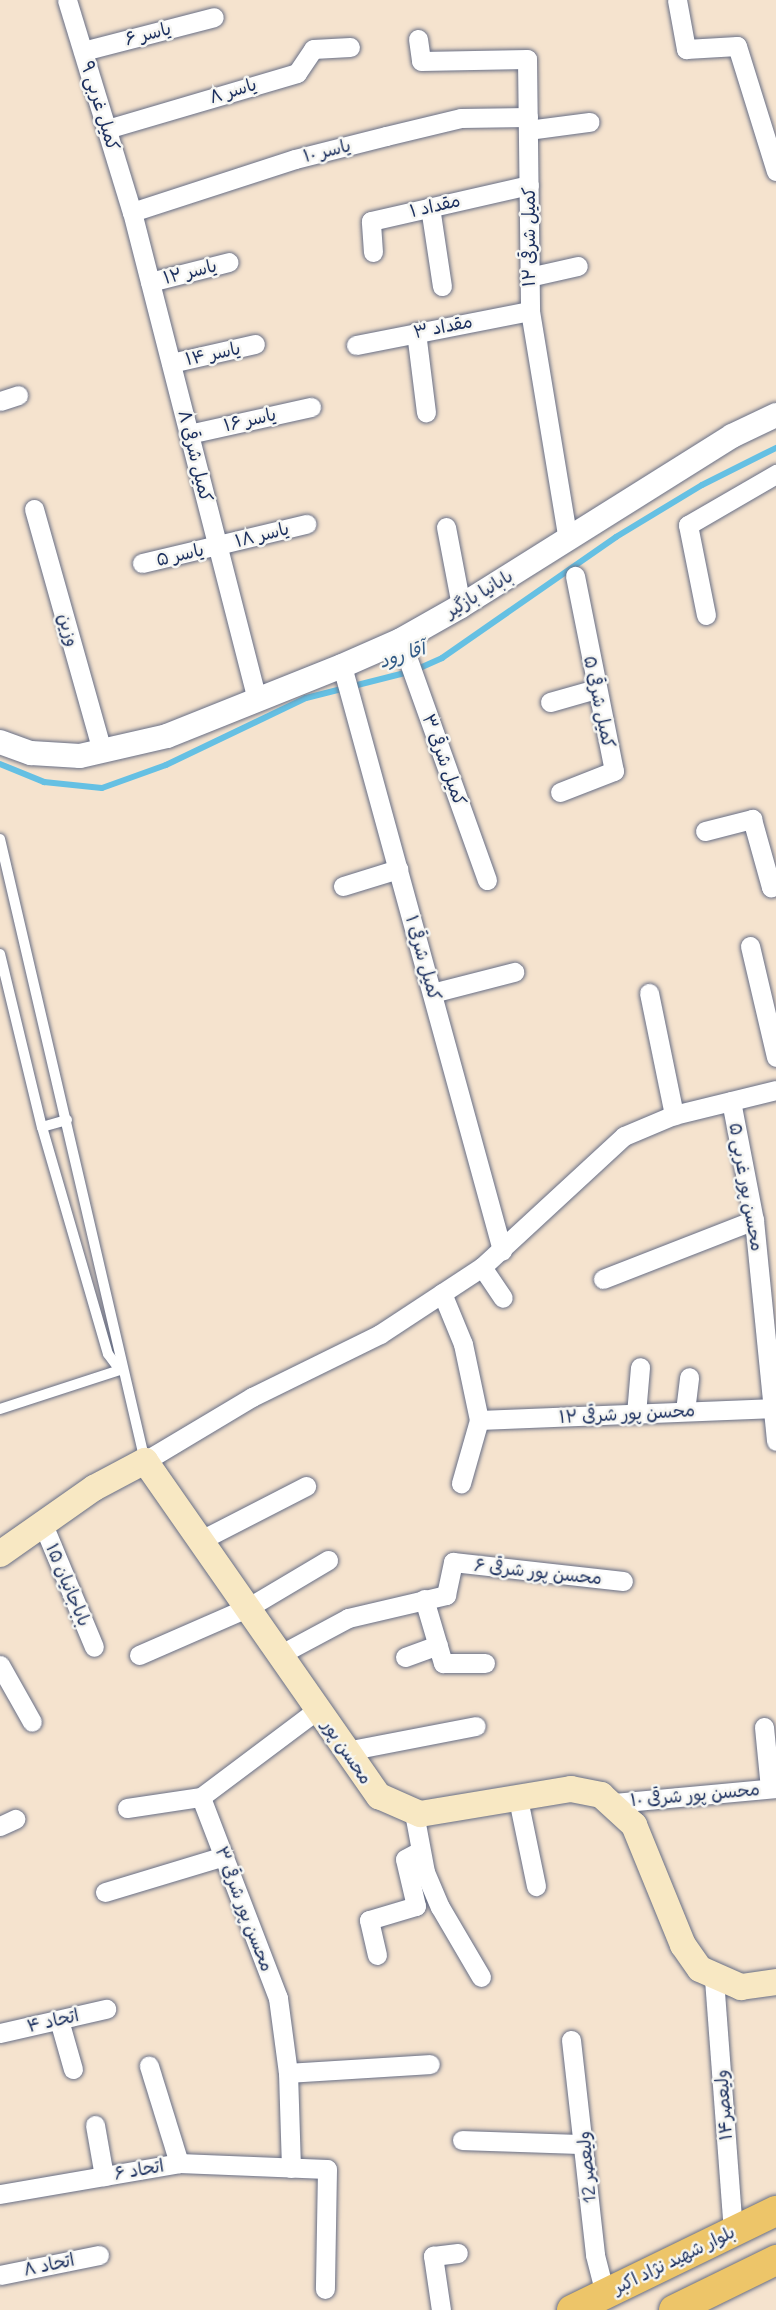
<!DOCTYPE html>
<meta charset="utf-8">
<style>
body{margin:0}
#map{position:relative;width:776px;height:2310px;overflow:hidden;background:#f5e3ce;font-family:Delius,"Playpen Sans Arabic",sans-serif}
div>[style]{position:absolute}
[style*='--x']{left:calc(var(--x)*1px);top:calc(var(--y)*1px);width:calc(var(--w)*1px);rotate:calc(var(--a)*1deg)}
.stream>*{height:6px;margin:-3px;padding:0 3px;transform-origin:3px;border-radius:3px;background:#65c0e3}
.roads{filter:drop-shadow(0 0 2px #676e85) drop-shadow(0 0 2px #676e85)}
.service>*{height:10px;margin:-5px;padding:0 5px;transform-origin:5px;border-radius:5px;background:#fff}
.minor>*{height:19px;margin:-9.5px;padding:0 9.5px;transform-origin:9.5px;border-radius:9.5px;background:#fff}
.tertiary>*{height:24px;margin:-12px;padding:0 12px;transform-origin:12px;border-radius:12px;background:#fff}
.secondary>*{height:26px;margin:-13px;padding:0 13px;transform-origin:13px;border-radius:13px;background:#f8e8c3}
.primary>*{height:30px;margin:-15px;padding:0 15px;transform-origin:15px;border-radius:15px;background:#edc569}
span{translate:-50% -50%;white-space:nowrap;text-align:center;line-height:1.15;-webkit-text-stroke:5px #f6f6f2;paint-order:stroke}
.street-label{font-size:18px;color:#1b2f5e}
.water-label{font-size:19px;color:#315a86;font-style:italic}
</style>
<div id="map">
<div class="stream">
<div style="--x:0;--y:764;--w:48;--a:22.2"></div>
<div style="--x:44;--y:782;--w:58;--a:5.9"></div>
<div style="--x:102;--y:788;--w:68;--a:-19.8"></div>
<div style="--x:166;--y:765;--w:155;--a:-25.6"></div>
<div style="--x:306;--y:698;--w:110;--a:-14.2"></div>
<div style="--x:413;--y:671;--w:32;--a:-24"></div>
<div style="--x:442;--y:658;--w:212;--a:-34.8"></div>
<div style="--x:616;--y:537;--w:100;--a:-31.2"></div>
<div style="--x:702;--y:485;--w:83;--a:-26.6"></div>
</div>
<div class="roads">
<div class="service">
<div style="--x:0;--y:839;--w:639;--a:76.88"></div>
<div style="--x:0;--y:954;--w:178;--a:76.4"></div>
<div style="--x:42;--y:1127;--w:236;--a:73.8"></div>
<div style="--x:108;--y:1354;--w:20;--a:53"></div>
<div style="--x:42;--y:1127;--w:26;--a:-16"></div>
<div style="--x:0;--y:1409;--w:126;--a:-18"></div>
</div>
<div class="minor">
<div style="--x:67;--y:0;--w:222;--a:73"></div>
<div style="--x:132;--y:212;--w:504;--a:75.63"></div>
<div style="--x:677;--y:0;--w:50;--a:79.6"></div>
<div style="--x:686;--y:49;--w:51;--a:-3.4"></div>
<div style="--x:737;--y:46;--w:131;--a:72.7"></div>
<div style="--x:418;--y:39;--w:22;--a:82"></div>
<div style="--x:421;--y:61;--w:106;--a:-1.1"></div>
<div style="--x:527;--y:59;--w:252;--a:89.3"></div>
<div style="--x:530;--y:311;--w:232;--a:80.6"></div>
<div style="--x:83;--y:51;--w:135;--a:-14.5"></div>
<div style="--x:107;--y:129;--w:198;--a:-16.4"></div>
<div style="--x:297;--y:73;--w:29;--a:-56"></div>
<div style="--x:313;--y:49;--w:37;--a:-3"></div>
<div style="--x:528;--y:130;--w:62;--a:-7.5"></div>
<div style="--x:430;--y:207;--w:80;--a:81.4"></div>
<div style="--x:132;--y:212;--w:171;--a:-18"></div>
<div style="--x:295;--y:159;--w:94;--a:-14.2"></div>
<div style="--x:386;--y:136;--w:77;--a:-13.5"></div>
<div style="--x:461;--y:118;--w:67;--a:-0.9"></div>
<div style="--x:373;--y:252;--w:31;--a:-94"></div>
<div style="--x:371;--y:221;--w:162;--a:-12.8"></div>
<div style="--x:529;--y:277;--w:50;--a:-12.7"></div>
<div style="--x:150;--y:282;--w:81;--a:-14.2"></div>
<div style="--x:416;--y:332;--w:81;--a:82.9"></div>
<div style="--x:356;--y:345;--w:177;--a:-11.1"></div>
<div style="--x:171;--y:363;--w:86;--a:-12.7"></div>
<div style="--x:0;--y:401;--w:19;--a:-18"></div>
<div style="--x:189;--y:434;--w:125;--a:-12.5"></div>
<div style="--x:34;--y:509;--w:251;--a:74.3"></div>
<div style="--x:446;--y:527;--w:80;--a:79.2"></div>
<div style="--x:142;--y:563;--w:169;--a:-13.4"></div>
<div style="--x:706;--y:615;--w:92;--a:-101.3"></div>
<div style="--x:688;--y:525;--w:102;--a:-30.1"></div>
<div style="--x:401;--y:640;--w:255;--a:70.3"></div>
<div style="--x:342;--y:666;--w:606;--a:74.68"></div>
<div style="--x:550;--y:702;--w:48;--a:-15.8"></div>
<div style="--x:560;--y:792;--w:58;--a:-21.3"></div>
<div style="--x:614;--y:771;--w:199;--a:-101.3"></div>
<div style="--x:705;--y:831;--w:49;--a:-14.3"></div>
<div style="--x:752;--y:819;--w:71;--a:74.4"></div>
<div style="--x:771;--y:887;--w:5;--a:-11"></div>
<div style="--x:343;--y:886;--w:58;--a:-17.2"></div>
<div style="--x:750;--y:946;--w:114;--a:76.8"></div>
<div style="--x:432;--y:993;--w:85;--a:-14.4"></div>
<div style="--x:649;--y:993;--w:125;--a:78.4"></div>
<div style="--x:731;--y:1101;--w:121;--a:79.1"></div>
<div style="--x:754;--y:1220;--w:222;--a:84.3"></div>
<div style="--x:482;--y:1267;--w:37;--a:56"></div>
<div style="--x:603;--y:1279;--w:162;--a:-21.3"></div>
<div style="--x:442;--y:1293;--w:55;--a:67.6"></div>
<div style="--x:463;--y:1344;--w:78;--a:78.1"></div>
<div style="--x:479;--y:1420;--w:66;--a:105.9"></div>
<div style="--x:685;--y:1411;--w:34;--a:-83"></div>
<div style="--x:636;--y:1414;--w:47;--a:-85.1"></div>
<div style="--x:479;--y:1420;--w:297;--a:-2.3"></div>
<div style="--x:145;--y:1461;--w:125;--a:-30.9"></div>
<div style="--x:252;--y:1397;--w:143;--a:-26.2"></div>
<div style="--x:380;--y:1334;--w:122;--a:-33.3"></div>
<div style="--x:482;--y:1267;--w:193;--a:-42.7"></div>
<div style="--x:624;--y:1136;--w:54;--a:-22.8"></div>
<div style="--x:674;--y:1115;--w:105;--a:-13.8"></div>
<div style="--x:42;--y:1522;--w:135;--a:67.4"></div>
<div style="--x:203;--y:1539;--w:116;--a:-27.2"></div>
<div style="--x:424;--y:1599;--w:67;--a:73.5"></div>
<div style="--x:443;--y:1663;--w:42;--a:0"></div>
<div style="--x:281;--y:1654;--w:76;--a:-28.2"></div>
<div style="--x:348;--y:1618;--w:101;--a:-13.2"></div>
<div style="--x:446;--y:1595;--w:34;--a:-78"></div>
<div style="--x:453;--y:1562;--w:171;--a:6.4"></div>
<div style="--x:139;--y:1655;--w:120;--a:-23.6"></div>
<div style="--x:249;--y:1607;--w:92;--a:-30.7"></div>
<div style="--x:405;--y:1657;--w:35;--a:-20"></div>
<div style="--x:0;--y:1665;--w:65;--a:60.7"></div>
<div style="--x:764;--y:1727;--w:61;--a:84.4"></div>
<div style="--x:346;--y:1751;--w:132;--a:-10.9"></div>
<div style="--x:518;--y:1799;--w:89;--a:78.3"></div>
<div style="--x:614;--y:1803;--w:163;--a:-5.3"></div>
<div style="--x:127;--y:1808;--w:75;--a:-8.5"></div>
<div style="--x:414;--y:1813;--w:60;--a:79.4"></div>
<div style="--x:425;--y:1872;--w:38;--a:67"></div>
<div style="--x:440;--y:1907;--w:81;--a:59.6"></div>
<div style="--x:0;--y:1826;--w:17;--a:-25"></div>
<div style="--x:105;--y:1892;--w:124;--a:-16.8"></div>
<div style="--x:377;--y:1955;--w:36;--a:-103"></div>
<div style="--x:369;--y:1920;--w:49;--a:-16.6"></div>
<div style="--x:416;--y:1906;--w:48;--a:-103.2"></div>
<div style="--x:405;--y:1859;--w:15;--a:-28"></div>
<div style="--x:714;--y:1979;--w:254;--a:85.7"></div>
<div style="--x:59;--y:2020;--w:51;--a:74.1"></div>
<div style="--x:0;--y:2033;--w:109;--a:-12.8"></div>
<div style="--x:571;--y:2040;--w:216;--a:83.6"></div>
<div style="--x:595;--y:2255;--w:40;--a:75.6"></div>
<div style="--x:288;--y:2073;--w:142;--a:-3.6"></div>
<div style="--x:95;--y:2125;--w:52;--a:80"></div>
<div style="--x:462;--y:2140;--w:123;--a:1.9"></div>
<div style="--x:179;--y:2163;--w:148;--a:2.3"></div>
<div style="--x:327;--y:2169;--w:120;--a:91"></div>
<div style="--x:291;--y:2168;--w:95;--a:-91.8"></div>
<div style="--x:288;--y:2073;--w:76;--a:-97.6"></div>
<div style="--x:278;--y:1998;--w:215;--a:-111"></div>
<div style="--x:201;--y:1797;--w:146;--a:-36.9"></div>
<div style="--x:0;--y:2194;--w:182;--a:-9.8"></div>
<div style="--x:179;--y:2163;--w:102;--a:-107.2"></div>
<div style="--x:0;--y:2275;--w:101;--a:-11.4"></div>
<div style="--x:441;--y:2310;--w:55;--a:-98.4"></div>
<div style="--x:433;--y:2256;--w:25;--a:-7"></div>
</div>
<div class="tertiary">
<div style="--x:0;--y:742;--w:33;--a:20"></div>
<div style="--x:31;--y:753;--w:49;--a:3.5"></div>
<div style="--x:80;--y:756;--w:89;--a:-12.9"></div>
<div style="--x:167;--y:736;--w:188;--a:-21.8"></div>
<div style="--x:342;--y:666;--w:64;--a:-23.8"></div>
<div style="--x:401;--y:640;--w:69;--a:-29.5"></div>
<div style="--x:461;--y:606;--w:320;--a:-32.1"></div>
<div style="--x:732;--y:436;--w:49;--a:-25.5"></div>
</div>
<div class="secondary">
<div style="--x:0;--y:1554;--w:115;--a:-35.1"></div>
<div style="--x:94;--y:1488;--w:58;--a:-27.9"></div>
<div style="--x:145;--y:1461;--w:409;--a:55.1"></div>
<div style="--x:379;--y:1796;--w:45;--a:23.7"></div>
<div style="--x:420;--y:1814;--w:153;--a:-9.4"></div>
<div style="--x:571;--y:1789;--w:31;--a:11"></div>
<div style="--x:601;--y:1795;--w:45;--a:42.3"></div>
<div style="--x:634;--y:1825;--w:130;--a:67.8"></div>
<div style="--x:683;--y:1945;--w:29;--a:55"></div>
<div style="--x:700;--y:1969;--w:45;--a:23.7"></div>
<div style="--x:741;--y:1987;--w:35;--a:-8"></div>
</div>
<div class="primary">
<div style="--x:572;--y:2310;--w:227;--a:-25.9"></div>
<div style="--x:674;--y:2310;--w:114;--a:-26.1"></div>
</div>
</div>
<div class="street-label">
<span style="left:148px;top:34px;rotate:-14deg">یاسر ۶</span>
<span style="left:233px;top:91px;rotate:-17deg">یاسر ۸</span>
<span style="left:100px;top:106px;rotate:73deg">کمیل غربی ۹</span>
<span style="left:327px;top:151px;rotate:-14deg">یاسر ۱۰</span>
<span style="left:435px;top:206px;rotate:-13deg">مقداد ۱</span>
<span style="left:529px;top:237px;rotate:-90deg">کمیل شرقی ۱۲</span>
<span style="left:190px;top:272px;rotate:-14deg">یاسر ۱۲</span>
<span style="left:443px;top:327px;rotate:-11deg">مقداد ۳</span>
<span style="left:213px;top:354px;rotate:-12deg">یاسر ۱۴</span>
<span style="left:250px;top:420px;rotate:-13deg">یاسر ۱۶</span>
<span style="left:195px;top:456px;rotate:76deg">کمیل شرقی ۸</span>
<span style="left:262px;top:535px;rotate:-14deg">یاسر ۱۸</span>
<span style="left:180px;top:555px;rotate:-13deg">یاسر ۵</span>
<span style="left:479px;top:594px;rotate:-31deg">بابانیا بازگیر</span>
<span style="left:68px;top:630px;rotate:74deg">وزین</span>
<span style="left:599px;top:702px;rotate:78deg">کمیل شرقی ۵</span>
<span style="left:444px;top:760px;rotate:70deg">کمیل شرقی ۳</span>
<span style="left:423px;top:958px;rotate:74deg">کمیل شرقی ۱</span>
<span style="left:746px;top:1187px;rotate:80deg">محسن پور غربی ۵</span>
<span style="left:627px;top:1414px;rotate:-3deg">محسن پور شرقی ۱۲</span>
<span style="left:538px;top:1572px;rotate:6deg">محسن پور شرقی ۶</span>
<span style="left:68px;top:1585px;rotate:67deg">باباجانیان ۱۵</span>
<span style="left:347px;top:1752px;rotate:56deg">محسن پور</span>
<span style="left:695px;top:1795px;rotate:-5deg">محسن پور شرقی ۱۰</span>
<span style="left:244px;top:1909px;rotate:69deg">محسن پور شرقی ۳</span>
<span style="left:53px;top:2021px;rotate:-13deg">اتحاد ۴</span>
<span style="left:724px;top:2105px;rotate:-94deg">ولیعصر۱۴</span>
<span style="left:587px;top:2167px;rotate:-95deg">ولیعصر 12</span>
<span style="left:139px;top:2170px;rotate:-10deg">اتحاد ۶</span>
<span style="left:674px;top:2260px;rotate:-26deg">بلوار شهید نژاد اکبر</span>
<span style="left:49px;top:2265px;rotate:-12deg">اتحاد ۸</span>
</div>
<div class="water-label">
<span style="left:402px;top:655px;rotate:-18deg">آقا رود</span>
</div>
</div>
